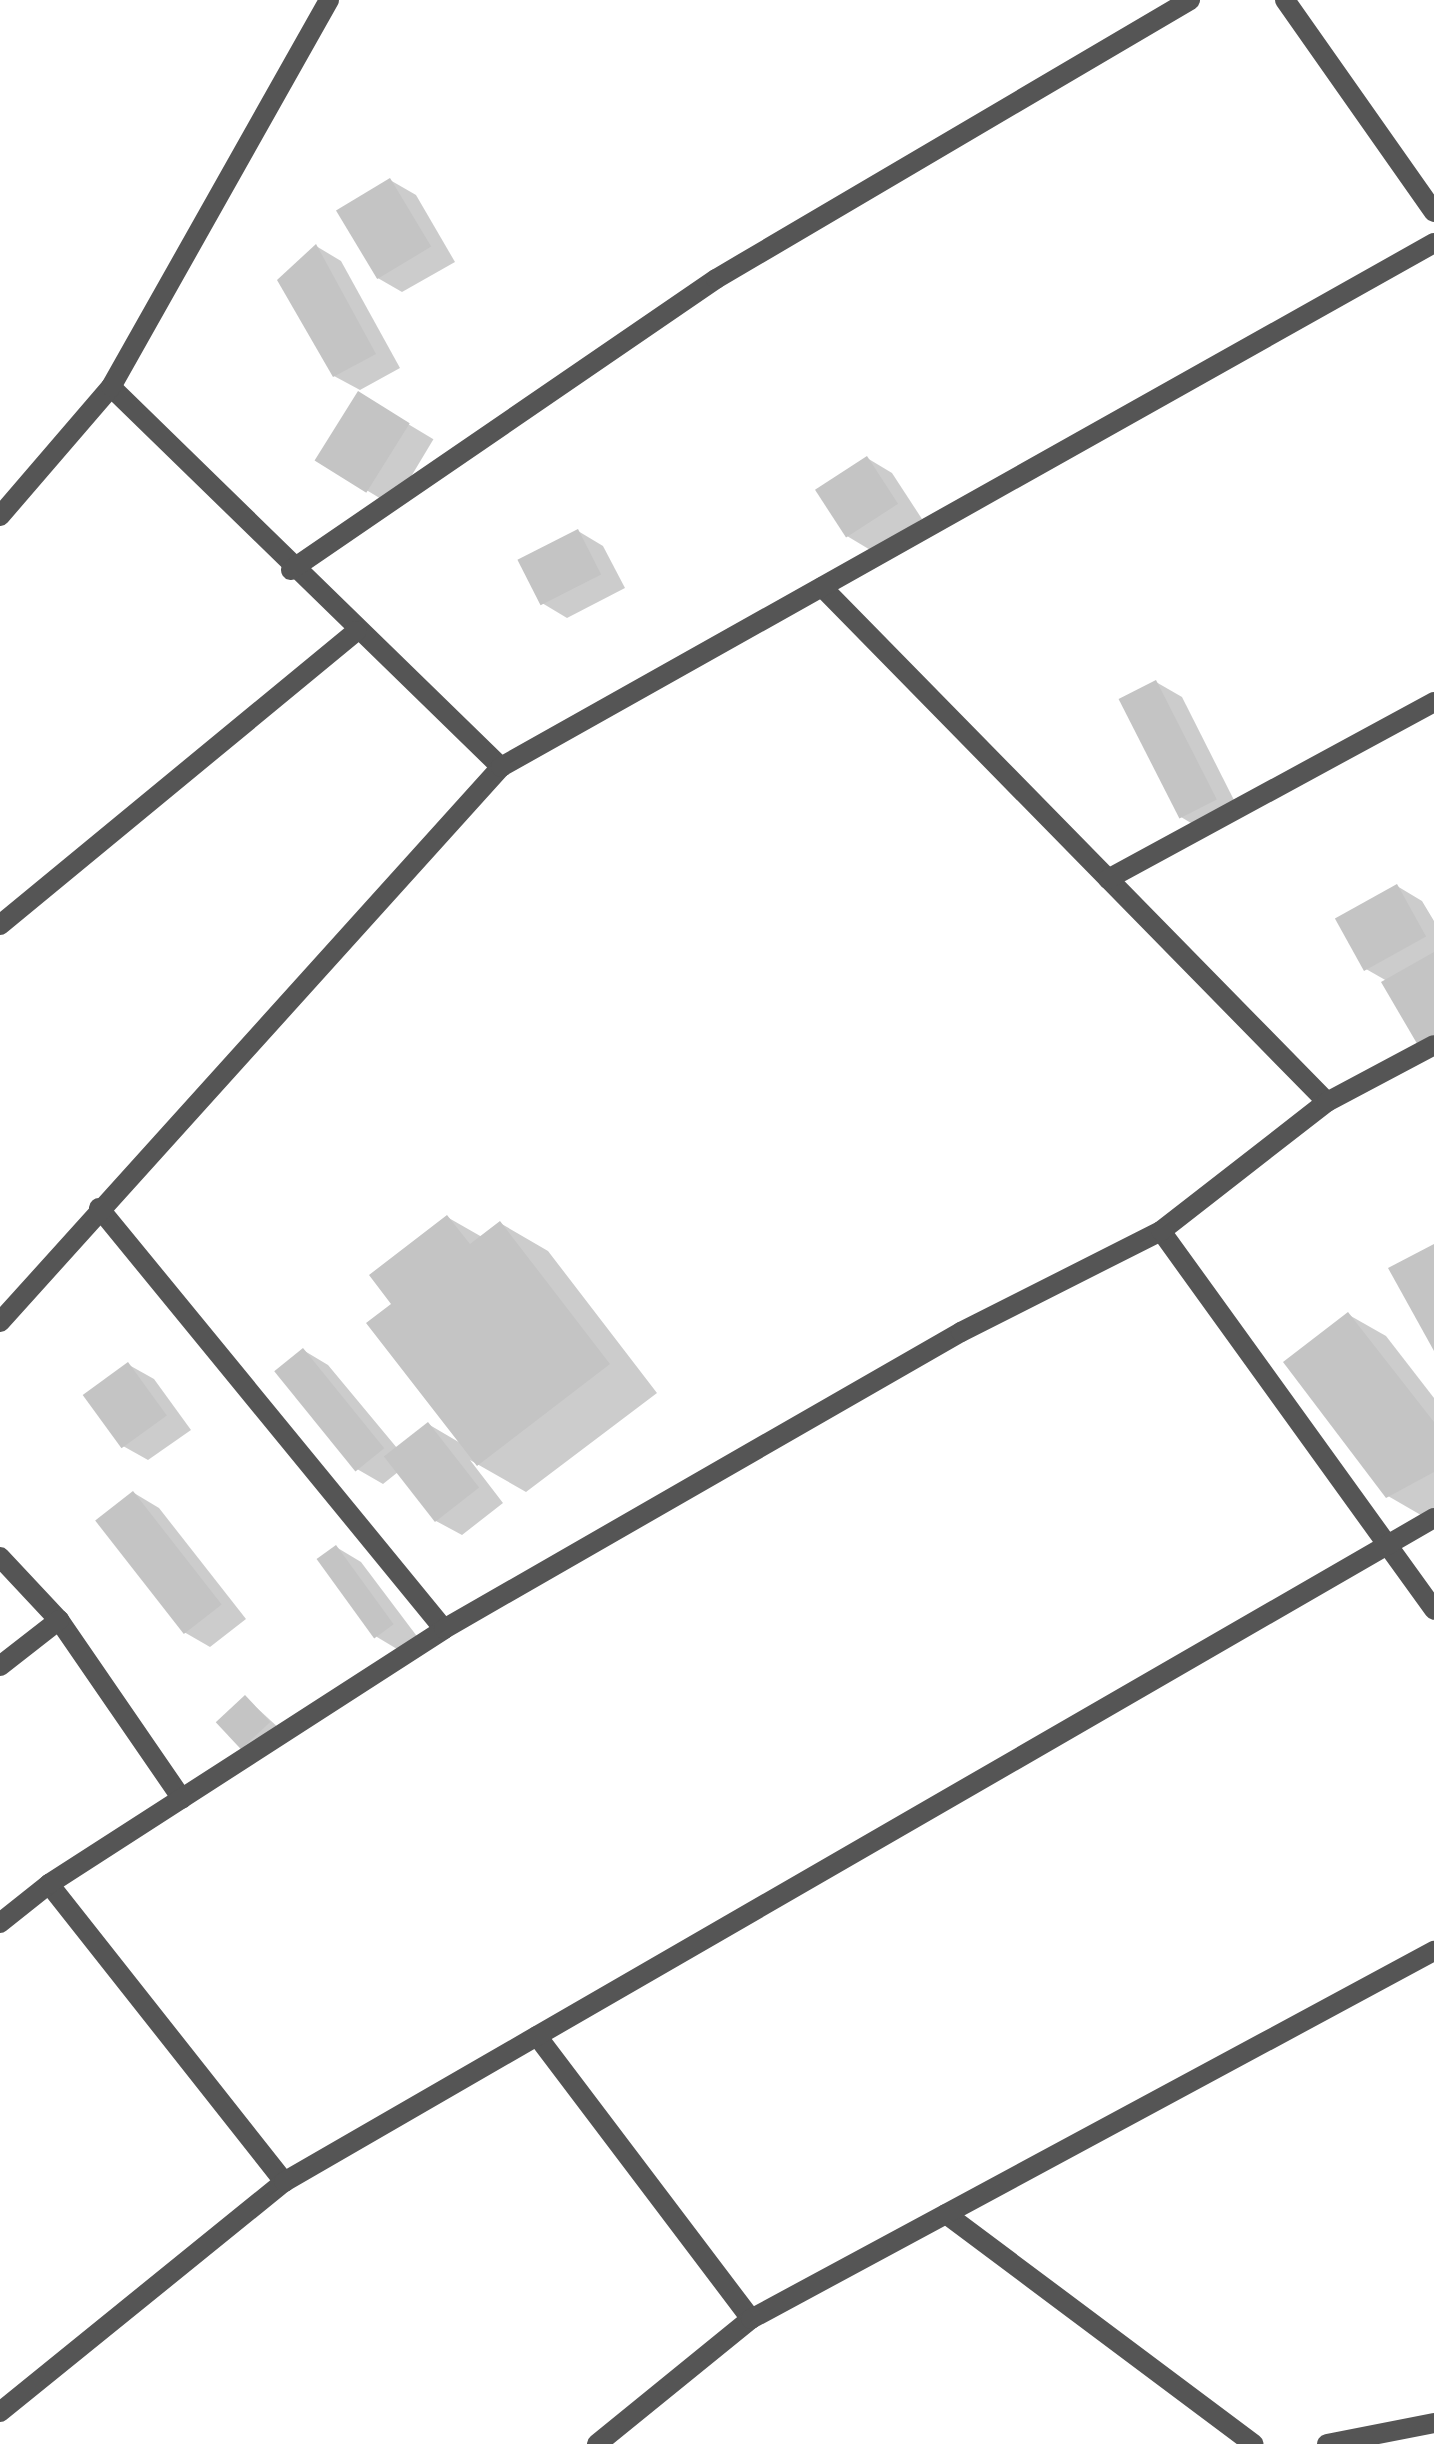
<!DOCTYPE html>
<style>
body{margin:0}
#map{position:relative;width:1434px;height:2444px;overflow:hidden;background:#fff;font-family:Cabin,sans-serif}
div>[style]{position:absolute}
[style*='--x']{left:calc(var(--x)*1px);top:calc(var(--y)*1px);width:calc(var(--w)*1px);rotate:calc(var(--a)*1deg)}
.shadow>*{inset:0;background:#0003;transform-origin:0 0}
.building>*{inset:0;background:#c4c4c4;transform-origin:0 0}
.minor>*{height:20px;margin:-10px;padding:0 10px;transform-origin:10px;border-radius:10px;background:#555}
span{translate:-50% -50%;white-space:nowrap;text-align:center;line-height:1.15;-webkit-text-stroke:8px #fff;paint-order:stroke}
</style>
<div id="map">
<div class="shadow">
<div style="clip-path:polygon(390px 180px,416px 195px,455px 262px,402px 292px,376px 277px)"></div>
<div style="clip-path:polygon(316px 246px,341px 261px,400px 368px,360px 390px,334px 376px)"></div>
<div style="left:358px;top:394px;width:88px;height:78px;rotate:31deg"></div>
<div style="clip-path:polygon(867px 458px,892px 473px,922px 519px,872px 551px,847px 536px)"></div>
<div style="clip-path:polygon(578px 531px,603px 546px,625px 588px,567px 618px,542px 603px)"></div>
<div style="clip-path:polygon(1156px 682px,1182px 697px,1241px 814px,1206px 832px,1181px 817px)"></div>
<div style="clip-path:polygon(1397px 886px,1422px 901px,1434px 921px,1434px 1053px,1387px 981px,1366px 969px)"></div>
<div style="clip-path:polygon(447px 1217px,482px 1237px,500px 1223px,548px 1251px,657px 1393px,526px 1492px,470px 1460px,503px 1503px,462px 1535px,436px 1521px,398px 1472px,383px 1484px,357px 1469px,303px 1350px,328px 1365px,397px 1448px,428px 1424px,462px 1444px,394px 1305px)"></div>
<div style="clip-path:polygon(1349px 1315px,1386px 1336px,1434px 1398px,1434px 1513px,1426px 1518px,1388px 1496px)"></div>
<div style="clip-path:polygon(129px 1365px,154px 1379px,191px 1430px,148px 1460px,123px 1446px)"></div>
<div style="clip-path:polygon(134px 1493px,159px 1508px,246px 1619px,210px 1647px,184px 1632px)"></div>
<div style="clip-path:polygon(336px 1547px,361px 1562px,419px 1639px,402px 1652px,377px 1637px)"></div>
<div style="clip-path:polygon(245px 1697px,281px 1730px,254px 1754px,242px 1747px)"></div>
</div>
<div class="building">
<div style="left:390px;top:178px;width:80px;height:63px;rotate:59deg"></div>
<div style="clip-path:polygon(316px 244px,376px 354px,333px 377px,277px 280px)"></div>
<div style="left:358px;top:391px;width:61px;height:82px;rotate:32deg"></div>
<div style="left:867px;top:456px;width:57px;height:62px;rotate:57deg"></div>
<div style="left:578px;top:529px;width:51px;height:68px;rotate:63deg"></div>
<div style="left:1156px;top:680px;width:134px;height:42px;rotate:63deg"></div>
<div style="left:1397px;top:884px;width:60px;height:71px;rotate:61deg"></div>
<div style="clip-path:polygon(1434px 952px,1434px 1038px,1419px 1047px,1381px 982px)"></div>
<div style="clip-path:polygon(447px 1215px,470px 1244px,500px 1221px,610px 1364px,477px 1466px,366px 1323px,391px 1304px,369px 1275px)"></div>
<div style="clip-path:polygon(1434px 1244px,1434px 1351px,1388px 1268px)"></div>
<div style="clip-path:polygon(1348px 1312px,1434px 1422px,1434px 1472px,1386px 1498px,1283px 1362px)"></div>
<div style="left:303px;top:1348px;width:129px;height:37px;rotate:51deg"></div>
<div style="left:128px;top:1362px;width:66px;height:56px;rotate:54deg"></div>
<div style="left:428px;top:1422px;width:83px;height:56px;rotate:52deg"></div>
<div style="left:133px;top:1491px;width:144px;height:48px;rotate:52deg"></div>
<div style="left:336px;top:1545px;width:98px;height:24px;rotate:54deg"></div>
<div style="left:245px;top:1695px;width:37px;height:40px;rotate:47deg"></div>
</div>
<div class="minor">
<div style="--x:1285;--y:0;--w:259;--a:54.9"></div>
<div style="--x:111;--y:387;--w:545;--a:44.26"></div>
<div style="--x:0;--y:516;--w:170;--a:-49.3"></div>
<div style="--x:111;--y:387;--w:444;--a:-60.6"></div>
<div style="--x:291;--y:570;--w:515;--a:-34.4"></div>
<div style="--x:716;--y:279;--w:550;--a:-30.48"></div>
<div style="--x:822;--y:587;--w:721;--a:45.56"></div>
<div style="--x:1108;--y:879;--w:371;--a:-28.5"></div>
<div style="--x:0;--y:925;--w:462;--a:-39.5"></div>
<div style="--x:99;--y:1208;--w:544;--a:50.67"></div>
<div style="--x:1161;--y:1231;--w:467;--a:54.2"></div>
<div style="--x:0;--y:1322;--w:748;--a:-47.93"></div>
<div style="--x:501;--y:767;--w:1070;--a:-29.32"></div>
<div style="--x:0;--y:1557;--w:86;--a:46.9"></div>
<div style="--x:59;--y:1620;--w:217;--a:55.5"></div>
<div style="--x:0;--y:1666;--w:75;--a:-37.9"></div>
<div style="--x:49;--y:1884;--w:380;--a:51.7"></div>
<div style="--x:0;--y:1923;--w:63;--a:-38.5"></div>
<div style="--x:49;--y:1884;--w:470;--a:-32.8"></div>
<div style="--x:444;--y:1629;--w:596;--a:-29.88"></div>
<div style="--x:961;--y:1332;--w:224;--a:-26.8"></div>
<div style="--x:1161;--y:1231;--w:210;--a:-37.9"></div>
<div style="--x:1327;--y:1102;--w:121;--a:-28"></div>
<div style="--x:537;--y:2036;--w:355;--a:52.9"></div>
<div style="--x:946;--y:2214;--w:384;--a:36.8"></div>
<div style="--x:0;--y:2412;--w:365;--a:-39"></div>
<div style="--x:284;--y:2182;--w:1328;--a:-30"></div>
<div style="--x:597;--y:2444;--w:198;--a:-39.1"></div>
<div style="--x:751;--y:2319;--w:776;--a:-28.32"></div>
<div style="--x:1327;--y:2444;--w:109;--a:-11.1"></div>
</div>
</div>
